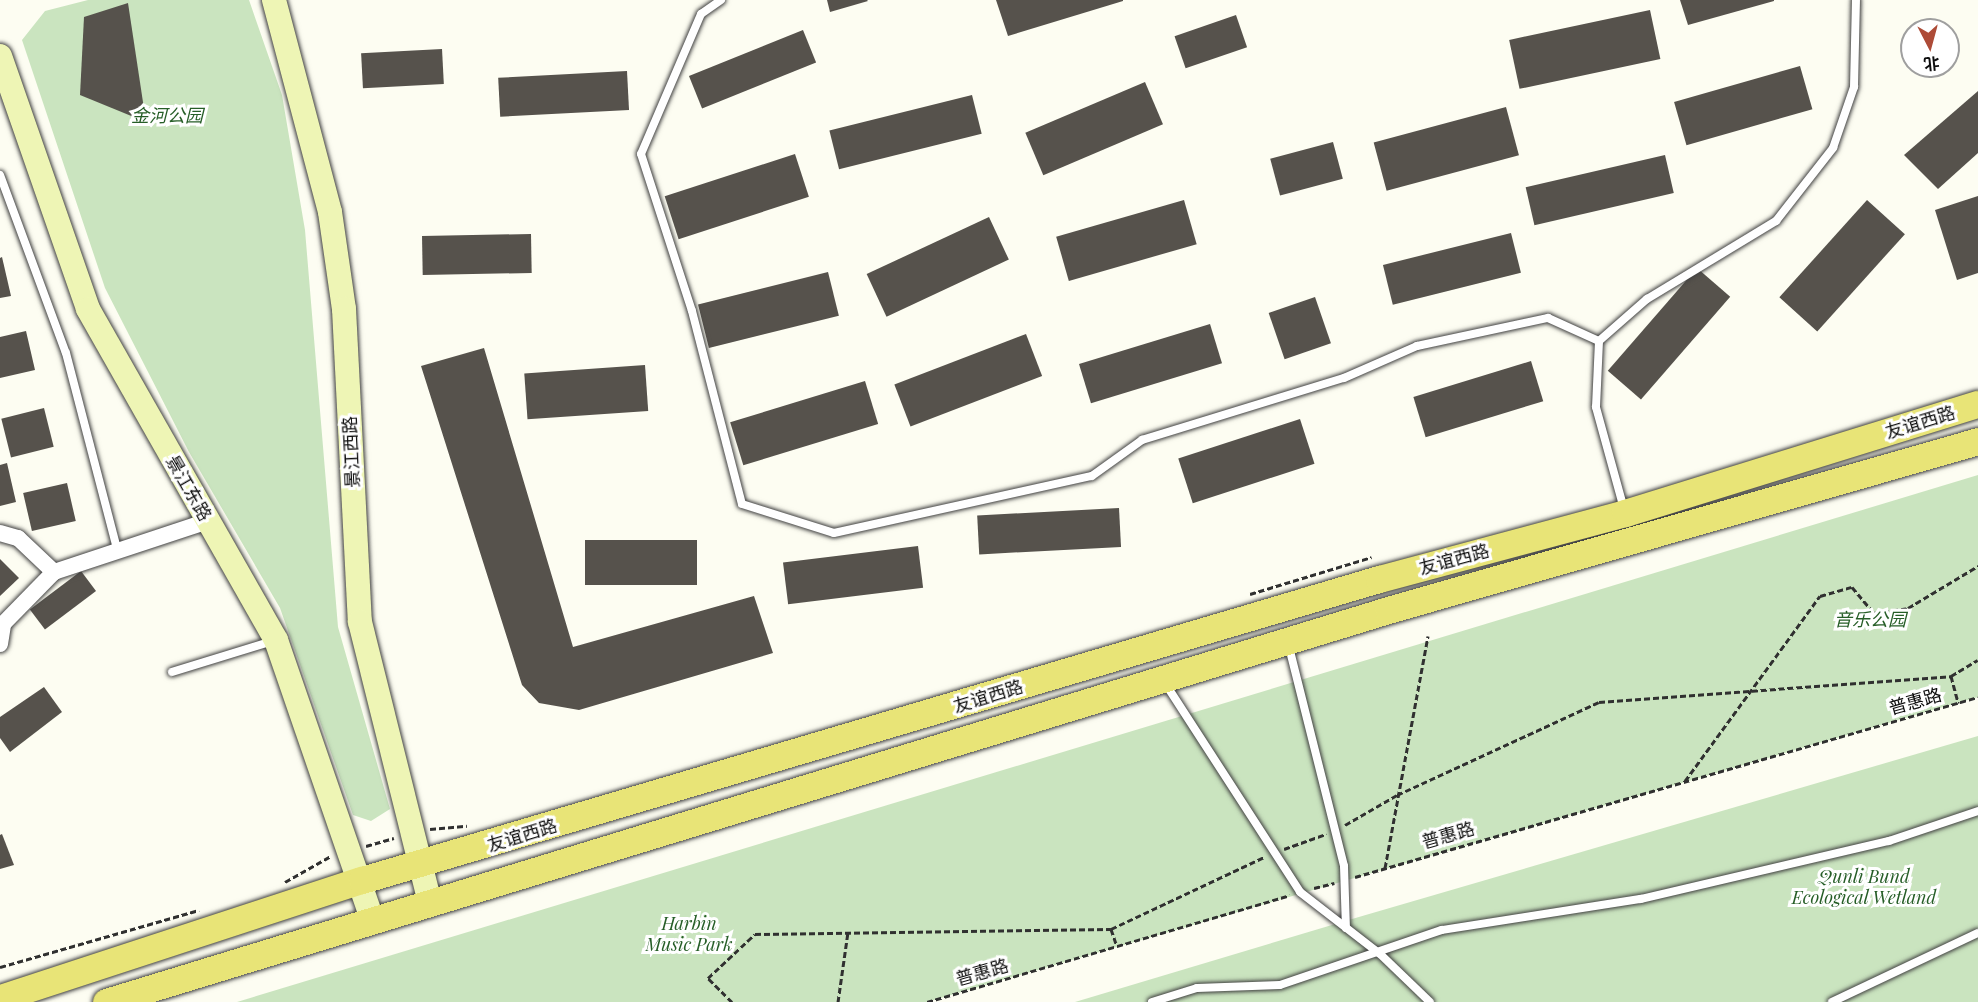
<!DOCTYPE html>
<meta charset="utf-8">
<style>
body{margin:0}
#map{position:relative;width:1978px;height:1002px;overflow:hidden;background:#fdfdf2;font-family:"Playfair Display","Noto Sans SC",serif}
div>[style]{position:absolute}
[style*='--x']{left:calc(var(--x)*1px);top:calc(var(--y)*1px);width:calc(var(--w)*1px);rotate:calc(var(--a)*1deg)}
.green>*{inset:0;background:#cae4bf}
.building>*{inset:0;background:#56524c;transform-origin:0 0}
.path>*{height:3px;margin-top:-1.5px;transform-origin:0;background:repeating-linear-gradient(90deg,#303030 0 6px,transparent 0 9px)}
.roads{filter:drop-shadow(0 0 2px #414141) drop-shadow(0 0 2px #414141)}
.lane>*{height:8px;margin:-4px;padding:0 4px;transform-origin:4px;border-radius:4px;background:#fff}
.street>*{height:16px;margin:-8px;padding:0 8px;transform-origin:8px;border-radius:8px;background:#fff}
.secondary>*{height:24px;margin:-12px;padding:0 12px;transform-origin:12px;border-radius:12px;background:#eef5b5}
.primary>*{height:27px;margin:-13.5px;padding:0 13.5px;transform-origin:13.5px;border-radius:13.5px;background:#e8e477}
span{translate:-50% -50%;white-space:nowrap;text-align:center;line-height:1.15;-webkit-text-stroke:6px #fff;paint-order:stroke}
.park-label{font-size:18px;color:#265e27;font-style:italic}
.street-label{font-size:18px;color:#0e0e0e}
.north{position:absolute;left:1900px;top:18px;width:60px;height:60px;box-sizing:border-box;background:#fff;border:2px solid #9f9f9f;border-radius:50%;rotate:174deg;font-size:16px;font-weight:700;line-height:24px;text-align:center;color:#0e0e0e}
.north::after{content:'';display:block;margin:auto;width:21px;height:27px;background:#ad4b37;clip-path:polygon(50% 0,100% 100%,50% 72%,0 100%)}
</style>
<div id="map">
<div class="green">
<div style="clip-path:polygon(88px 0,249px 0,282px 95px,305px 230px,338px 627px,390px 809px,371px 821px,353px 815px,280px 608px,189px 452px,105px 288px,22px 40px,45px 11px)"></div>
<div style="clip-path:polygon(1978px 475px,1978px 697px,927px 1002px,237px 1002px)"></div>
<div style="clip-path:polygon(1978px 736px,1978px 1002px,1075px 1002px,1352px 919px)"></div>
</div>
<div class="building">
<div style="clip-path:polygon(827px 0,867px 0,868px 1px,830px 12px)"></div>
<div style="clip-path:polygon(996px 0,1123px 0,1123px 1px,1008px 36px)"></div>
<div style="clip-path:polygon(1680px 0,1774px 0,1774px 1px,1688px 25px)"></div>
<div style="clip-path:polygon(128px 3px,146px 122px,80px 95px,84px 17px)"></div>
<div style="left:1650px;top:10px;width:50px;height:144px;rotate:78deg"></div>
<div style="left:1236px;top:15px;width:34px;height:65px;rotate:71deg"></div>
<div style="left:803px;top:30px;width:35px;height:123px;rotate:68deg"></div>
<div style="left:442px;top:49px;width:35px;height:81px;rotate:87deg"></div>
<div style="left:1800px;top:66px;width:45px;height:131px;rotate:74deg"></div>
<div style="left:627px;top:71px;width:39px;height:129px;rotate:87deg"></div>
<div style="left:1145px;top:82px;width:46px;height:130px;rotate:67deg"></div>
<div style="clip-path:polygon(1978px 91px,1978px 153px,1938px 189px,1904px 155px)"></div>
<div style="left:972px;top:95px;width:40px;height:147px;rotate:76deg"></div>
<div style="left:1506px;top:107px;width:50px;height:137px;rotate:75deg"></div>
<div style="left:1333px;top:142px;width:38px;height:65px;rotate:75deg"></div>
<div style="left:795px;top:154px;width:45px;height:137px;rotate:72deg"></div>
<div style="left:1665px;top:155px;width:39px;height:143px;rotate:77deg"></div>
<div style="clip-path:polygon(1978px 196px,1978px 273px,1957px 280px,1935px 210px)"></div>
<div style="left:1184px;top:200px;width:46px;height:133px;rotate:74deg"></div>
<div style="left:1867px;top:200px;width:51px;height:131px;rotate:42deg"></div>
<div style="left:989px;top:217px;width:47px;height:135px;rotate:65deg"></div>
<div style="left:1511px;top:233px;width:41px;height:132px;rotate:76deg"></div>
<div style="left:531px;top:234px;width:39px;height:109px;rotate:89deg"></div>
<div style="clip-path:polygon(2px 257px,11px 296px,0 298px,0 258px)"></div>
<div style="left:1697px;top:268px;width:44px;height:136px;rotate:41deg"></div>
<div style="left:828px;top:272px;width:45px;height:134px;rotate:76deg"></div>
<div style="left:1315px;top:297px;width:49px;height:49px;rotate:71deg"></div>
<div style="left:1210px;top:324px;width:41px;height:137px;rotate:73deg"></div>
<div style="clip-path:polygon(26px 331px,35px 370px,0 378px,0 337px)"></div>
<div style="left:1026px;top:334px;width:45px;height:141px;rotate:69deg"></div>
<div style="clip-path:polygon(484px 348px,573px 647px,754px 596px,773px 653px,579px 710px,539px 703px,522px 685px,421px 366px)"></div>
<div style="left:1531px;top:361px;width:42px;height:123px;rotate:73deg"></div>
<div style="left:645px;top:365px;width:46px;height:121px;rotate:86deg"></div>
<div style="left:865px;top:381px;width:45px;height:141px;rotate:73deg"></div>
<div style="left:44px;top:408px;width:40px;height:44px;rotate:76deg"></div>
<div style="left:1300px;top:419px;width:47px;height:128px;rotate:72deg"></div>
<div style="clip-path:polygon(7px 463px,16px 502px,0 506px,0 465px)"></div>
<div style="left:67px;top:483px;width:39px;height:45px;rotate:77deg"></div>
<div style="left:1119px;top:508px;width:39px;height:142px;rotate:87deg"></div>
<div style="left:697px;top:540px;width:45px;height:112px;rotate:90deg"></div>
<div style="left:918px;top:546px;width:42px;height:136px;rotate:83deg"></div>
<div style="clip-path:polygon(0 559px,19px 578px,0 596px)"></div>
<div style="left:81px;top:571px;width:25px;height:64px;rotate:53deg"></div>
<div style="clip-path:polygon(44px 687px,62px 712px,10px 752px,0 738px,0 717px)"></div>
<div style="clip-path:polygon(2px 834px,14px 865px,0 869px,0 835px)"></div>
</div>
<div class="path">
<div style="--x:1250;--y:594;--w:127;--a:-16.9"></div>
<div style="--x:1951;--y:676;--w:31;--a:-31"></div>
<div style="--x:1685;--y:781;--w:229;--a:-53.9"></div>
<div style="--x:1820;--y:596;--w:33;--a:-16"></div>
<div style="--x:1852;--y:587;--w:34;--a:50"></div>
<div style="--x:1874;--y:613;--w:34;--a:-8"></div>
<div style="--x:1908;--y:608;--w:82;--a:-31"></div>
<div style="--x:1345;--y:825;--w:60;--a:-30"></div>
<div style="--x:1397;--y:795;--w:222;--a:-24.7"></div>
<div style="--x:1599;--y:702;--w:353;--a:-4.2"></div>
<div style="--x:1951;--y:676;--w:28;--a:75"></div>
<div style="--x:430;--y:829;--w:37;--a:-5"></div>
<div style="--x:366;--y:846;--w:29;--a:-16"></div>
<div style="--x:1284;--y:849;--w:45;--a:-19.7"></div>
<div style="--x:1385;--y:868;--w:236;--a:-79.5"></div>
<div style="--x:1355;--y:877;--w:648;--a:-16.12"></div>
<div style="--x:285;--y:882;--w:53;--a:-29.5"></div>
<div style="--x:1314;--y:888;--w:21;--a:-14"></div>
<div style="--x:1111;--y:929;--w:169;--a:-25.2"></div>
<div style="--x:0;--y:967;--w:207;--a:-16"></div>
<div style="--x:732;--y:1002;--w:34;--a:-135"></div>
<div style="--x:708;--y:978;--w:64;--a:-43.1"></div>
<div style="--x:755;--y:934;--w:356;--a:-0.8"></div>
<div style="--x:1111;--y:929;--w:18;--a:71"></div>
<div style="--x:838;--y:1002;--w:71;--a:-81.9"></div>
<div style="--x:927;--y:1002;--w:378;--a:-16.4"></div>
</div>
<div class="roads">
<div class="lane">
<div style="--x:721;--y:0;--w:24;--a:145"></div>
<div style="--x:701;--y:14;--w:152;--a:113.2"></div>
<div style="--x:641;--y:154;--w:165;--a:72"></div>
<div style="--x:692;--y:311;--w:199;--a:75.5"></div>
<div style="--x:742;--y:504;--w:96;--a:17.5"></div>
<div style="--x:834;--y:533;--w:264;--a:-12.5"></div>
<div style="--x:1092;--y:476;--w:62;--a:-35.8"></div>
<div style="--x:1142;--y:440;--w:211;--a:-17.1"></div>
<div style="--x:1344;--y:378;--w:80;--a:-23.7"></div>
<div style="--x:1417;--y:346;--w:134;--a:-12.1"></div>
<div style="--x:1548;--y:318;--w:56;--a:24.3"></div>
<div style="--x:0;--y:175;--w:190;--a:69.7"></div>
<div style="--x:66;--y:353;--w:203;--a:75.4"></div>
<div style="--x:1624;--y:509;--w:106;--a:-105.4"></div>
<div style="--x:1596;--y:407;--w:66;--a:-87.4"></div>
<div style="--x:1599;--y:341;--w:64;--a:-41.2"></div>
<div style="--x:1647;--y:299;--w:151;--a:-31.2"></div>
<div style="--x:1776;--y:221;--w:93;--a:-52"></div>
<div style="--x:1833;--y:148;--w:65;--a:-71"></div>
<div style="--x:1854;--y:87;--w:87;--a:-88.7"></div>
<div style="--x:1288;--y:643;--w:230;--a:75.9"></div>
<div style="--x:1344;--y:866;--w:62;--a:88.2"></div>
<div style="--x:172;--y:672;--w:106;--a:-17.1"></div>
<div style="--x:1165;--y:683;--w:249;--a:57.1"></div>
<div style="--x:1300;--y:892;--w:101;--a:37.8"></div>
<div style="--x:1380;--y:954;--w:69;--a:43.8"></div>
<div style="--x:1152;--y:1002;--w:47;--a:-17.3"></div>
<div style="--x:1197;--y:988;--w:83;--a:-2.1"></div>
<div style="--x:1280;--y:985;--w:171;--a:-18.8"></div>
<div style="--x:1442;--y:930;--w:201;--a:-8.9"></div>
<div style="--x:1641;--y:899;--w:255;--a:-13.2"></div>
<div style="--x:1889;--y:841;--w:94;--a:-18.6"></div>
<div style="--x:1832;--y:1002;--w:161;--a:-25.3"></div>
</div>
<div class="street">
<div style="--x:0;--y:533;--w:19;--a:16"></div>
<div style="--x:18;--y:538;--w:50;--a:43.4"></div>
<div style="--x:54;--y:572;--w:162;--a:-18.3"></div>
<div style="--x:0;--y:644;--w:20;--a:-81"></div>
<div style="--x:3;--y:624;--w:73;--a:-45.6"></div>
</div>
<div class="secondary">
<div style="--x:274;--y:0;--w:219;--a:75.2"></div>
<div style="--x:330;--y:212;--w:98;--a:81.8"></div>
<div style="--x:344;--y:309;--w:313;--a:87.1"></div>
<div style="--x:360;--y:622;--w:290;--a:76"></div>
<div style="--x:0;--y:56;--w:268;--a:70.8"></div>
<div style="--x:88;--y:309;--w:381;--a:60.4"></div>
<div style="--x:276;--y:640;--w:298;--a:71"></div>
</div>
<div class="primary">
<div style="--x:0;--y:998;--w:381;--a:-18.1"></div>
<div style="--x:362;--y:880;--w:1061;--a:-16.49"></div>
<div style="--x:1379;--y:579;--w:255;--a:-15"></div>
<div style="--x:1625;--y:513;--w:369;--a:-17.2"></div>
<div style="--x:106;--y:1002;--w:1341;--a:-17"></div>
<div style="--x:1388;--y:610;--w:614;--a:-15.98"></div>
</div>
</div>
<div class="park-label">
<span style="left:167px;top:115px">金河公园</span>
<span style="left:1870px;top:619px">音乐公园</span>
<span style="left:1864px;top:887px">Qunli Bund<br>Ecological Wetland</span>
<span style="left:689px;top:934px">Harbin<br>Music Park</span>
</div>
<div class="street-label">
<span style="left:1920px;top:422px;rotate:-17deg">友谊西路</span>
<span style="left:351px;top:452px;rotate:-93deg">景江西路</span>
<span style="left:189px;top:488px;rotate:60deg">景江东路</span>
<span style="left:1454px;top:559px;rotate:-15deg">友谊西路</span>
<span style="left:988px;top:696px;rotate:-17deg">友谊西路</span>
<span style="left:1915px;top:701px;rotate:-16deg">普惠路</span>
<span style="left:522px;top:835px;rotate:-17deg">友谊西路</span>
<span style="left:1448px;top:835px;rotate:-16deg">普惠路</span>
<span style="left:982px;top:972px;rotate:-16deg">普惠路</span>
</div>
<div class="north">北</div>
</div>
